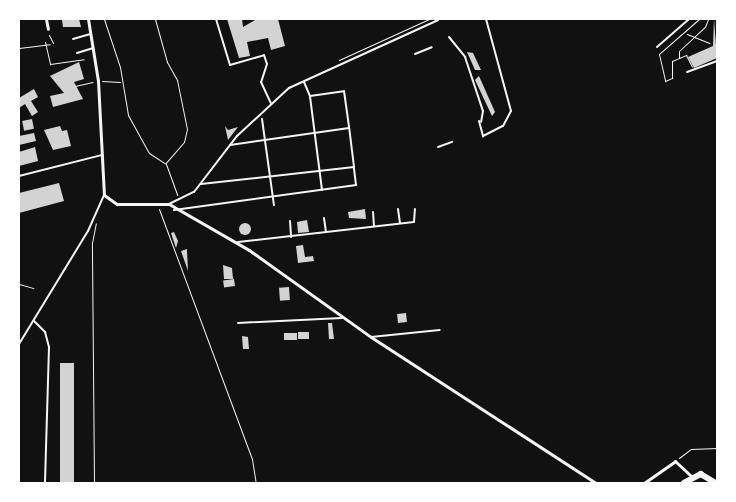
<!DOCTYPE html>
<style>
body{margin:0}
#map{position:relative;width:736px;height:502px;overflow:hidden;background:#111;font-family:Mulish,sans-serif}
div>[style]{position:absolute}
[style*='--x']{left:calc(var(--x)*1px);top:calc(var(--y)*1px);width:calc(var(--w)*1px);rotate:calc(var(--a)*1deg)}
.building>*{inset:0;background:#d3d3d3;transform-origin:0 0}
.round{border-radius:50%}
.path>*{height:1px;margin:-0.5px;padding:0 0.5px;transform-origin:0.5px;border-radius:0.5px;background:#f5f5f5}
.service>*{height:2px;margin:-1px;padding:0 1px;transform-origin:1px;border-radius:1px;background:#f5f5f5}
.minor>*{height:3px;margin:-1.5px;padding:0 1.5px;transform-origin:1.5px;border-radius:1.5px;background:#f5f5f5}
.primary>*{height:5.5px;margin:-2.75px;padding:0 2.75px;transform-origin:2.75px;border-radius:2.75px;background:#f5f5f5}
span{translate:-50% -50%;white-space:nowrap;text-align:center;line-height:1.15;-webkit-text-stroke:4.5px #fff;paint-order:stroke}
.frame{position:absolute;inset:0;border:20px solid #fff;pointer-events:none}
</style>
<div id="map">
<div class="building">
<div style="clip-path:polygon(66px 19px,79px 19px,81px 27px,63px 27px,62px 20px)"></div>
<div style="clip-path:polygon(227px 19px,242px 19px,243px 27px,257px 19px,278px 19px,285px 46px,271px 50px,268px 38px,252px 41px,247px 42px,250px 56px,239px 58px)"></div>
<div style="clip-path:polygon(714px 19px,717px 58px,694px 68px,688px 57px,713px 46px)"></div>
<div style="clip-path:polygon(467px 52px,473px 53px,481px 70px,475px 70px)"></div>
<div style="clip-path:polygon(79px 62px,84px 79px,74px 82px,83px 99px,53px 107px,50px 96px,64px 93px,50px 76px)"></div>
<div style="clip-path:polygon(479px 76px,495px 112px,492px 116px,475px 80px)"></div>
<div style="clip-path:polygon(34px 89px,38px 97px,31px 101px,38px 112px,32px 116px,25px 104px,19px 108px,19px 98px)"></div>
<div style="left:32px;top:119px;width:10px;height:10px;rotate:79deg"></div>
<div style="clip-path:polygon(60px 126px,62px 131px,67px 130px,71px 146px,53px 150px,44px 130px)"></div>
<div style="clip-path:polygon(225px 126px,228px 130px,238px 127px,228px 140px)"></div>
<div style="clip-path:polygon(34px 133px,36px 141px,19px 145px,19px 136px)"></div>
<div style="clip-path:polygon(35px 147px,38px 161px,19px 166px,19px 152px)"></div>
<div style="clip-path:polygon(59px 183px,64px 201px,19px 213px,19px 193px)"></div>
<div style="clip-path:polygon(365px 209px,366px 219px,349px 218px,348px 212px)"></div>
<div style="clip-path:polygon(307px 220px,309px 232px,298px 233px,297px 222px)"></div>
<div class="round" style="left:239px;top:223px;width:12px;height:12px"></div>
<div style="clip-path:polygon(174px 232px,178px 241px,176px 248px,171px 233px)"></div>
<div style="clip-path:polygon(303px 245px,305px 257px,313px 256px,314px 261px,298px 263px,296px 246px)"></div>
<div style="clip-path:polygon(187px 249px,187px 251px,188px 271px,181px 251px)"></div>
<div style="clip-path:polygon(223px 265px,232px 268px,233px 279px,224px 279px)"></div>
<div style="left:234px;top:279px;width:7px;height:11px;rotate:82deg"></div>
<div style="left:289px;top:287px;width:13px;height:10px;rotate:86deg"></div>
<div style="left:406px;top:313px;width:9px;height:9px;rotate:84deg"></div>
<div style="clip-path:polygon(328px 323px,332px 323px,334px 339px,329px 339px)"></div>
<div style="left:298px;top:332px;width:11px;height:7px"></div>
<div style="left:297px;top:333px;width:7px;height:13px;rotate:90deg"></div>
<div style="clip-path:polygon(242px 336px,248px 337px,249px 349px,243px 349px)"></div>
<div style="left:60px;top:363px;width:14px;height:120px"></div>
</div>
<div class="path">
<div style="--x:104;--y:19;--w:51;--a:71.6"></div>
<div style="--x:120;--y:67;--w:49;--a:80.5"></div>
<div style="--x:128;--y:115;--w:43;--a:61.1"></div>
<div style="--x:149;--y:153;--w:20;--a:33"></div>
<div style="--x:166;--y:164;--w:33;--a:70"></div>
<div style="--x:155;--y:19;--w:45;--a:74.4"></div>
<div style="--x:167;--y:62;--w:21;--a:61"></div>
<div style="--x:177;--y:80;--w:50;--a:78.5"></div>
<div style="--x:187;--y:129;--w:13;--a:103"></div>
<div style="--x:184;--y:142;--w:28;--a:131"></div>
<div style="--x:699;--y:19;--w:53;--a:138.8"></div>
<div style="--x:659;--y:54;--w:28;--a:77"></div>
<div style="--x:665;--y:81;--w:8;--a:-23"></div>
<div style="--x:672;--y:78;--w:17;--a:-90"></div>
<div style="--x:672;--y:61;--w:8;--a:-23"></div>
<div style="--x:679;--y:58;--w:7;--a:-90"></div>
<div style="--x:679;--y:51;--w:35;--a:-43"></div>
<div style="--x:705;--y:27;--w:9;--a:-69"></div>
<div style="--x:687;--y:34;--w:24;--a:22"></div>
<div style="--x:49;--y:35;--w:9;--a:63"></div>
<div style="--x:45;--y:42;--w:23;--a:77"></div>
<div style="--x:50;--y:64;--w:34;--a:-8"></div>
<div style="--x:19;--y:48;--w:31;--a:-7"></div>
<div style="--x:679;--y:58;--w:8;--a:-23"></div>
<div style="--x:686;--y:55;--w:13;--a:63"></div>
<div style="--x:339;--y:60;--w:99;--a:-24.5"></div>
<div style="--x:102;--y:81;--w:18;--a:3"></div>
<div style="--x:75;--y:86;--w:18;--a:-13"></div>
<div style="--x:159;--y:209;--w:267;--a:69.6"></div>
<div style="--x:252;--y:459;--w:24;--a:81"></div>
<div style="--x:19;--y:284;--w:15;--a:16"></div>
<div style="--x:679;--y:458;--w:15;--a:-37"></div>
<div style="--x:691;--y:449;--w:26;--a:-2"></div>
<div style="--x:94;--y:483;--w:240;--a:-90.5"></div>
<div style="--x:92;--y:243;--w:20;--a:-79"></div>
</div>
<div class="service">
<div style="--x:216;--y:19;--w:48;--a:73.1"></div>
<div style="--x:230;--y:65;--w:35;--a:-16"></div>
<div style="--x:264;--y:55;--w:9;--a:72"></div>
<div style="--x:267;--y:64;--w:19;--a:108"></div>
<div style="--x:261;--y:82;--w:23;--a:65"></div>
<div style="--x:449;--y:37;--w:26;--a:51"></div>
<div style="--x:465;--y:57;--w:57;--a:71.6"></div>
<div style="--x:483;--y:111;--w:11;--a:100"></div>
<div style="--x:73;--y:39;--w:18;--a:-16"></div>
<div style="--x:657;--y:47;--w:43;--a:-41.2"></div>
<div style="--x:77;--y:53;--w:17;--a:-17"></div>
<div style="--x:415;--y:54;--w:18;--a:-22"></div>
<div style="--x:687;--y:72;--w:32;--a:-20"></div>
<div style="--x:304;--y:82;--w:15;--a:67"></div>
<div style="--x:262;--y:119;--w:87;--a:82.1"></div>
<div style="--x:479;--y:121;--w:16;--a:75"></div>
<div style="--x:483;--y:136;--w:22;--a:-27"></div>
<div style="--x:503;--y:126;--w:17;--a:-62"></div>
<div style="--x:511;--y:111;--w:95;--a:-105.2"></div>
<div style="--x:438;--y:147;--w:15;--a:-20"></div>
<div style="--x:19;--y:176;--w:86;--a:-14.2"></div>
<div style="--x:201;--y:184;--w:154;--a:-6.3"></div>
<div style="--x:354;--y:167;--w:39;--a:-97"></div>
<div style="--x:349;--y:128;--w:120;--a:171.9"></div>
<div style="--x:322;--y:190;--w:95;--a:-97.3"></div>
<div style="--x:310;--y:96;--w:34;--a:-8"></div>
<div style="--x:344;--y:91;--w:37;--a:82"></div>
<div style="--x:169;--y:204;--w:28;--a:-26"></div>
<div style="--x:194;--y:192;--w:71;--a:-52.5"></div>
<div style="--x:237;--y:136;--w:71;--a:-42.7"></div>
<div style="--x:289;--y:88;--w:164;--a:-24.5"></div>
<div style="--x:398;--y:209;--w:14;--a:82"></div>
<div style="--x:174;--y:210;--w:184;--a:-7.8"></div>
<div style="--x:356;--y:185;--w:17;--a:-97"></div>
<div style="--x:373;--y:212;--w:14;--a:86"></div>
<div style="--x:324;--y:218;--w:14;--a:82"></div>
<div style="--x:290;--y:221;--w:16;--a:86"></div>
<div style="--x:238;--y:242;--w:177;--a:-6.5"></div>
<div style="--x:414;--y:222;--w:13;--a:-86"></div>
<div style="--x:34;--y:321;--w:16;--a:45"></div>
<div style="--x:45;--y:332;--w:16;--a:75"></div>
<div style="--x:49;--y:347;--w:136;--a:91.7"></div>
<div style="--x:238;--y:323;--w:104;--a:-2.8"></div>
<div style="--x:371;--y:337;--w:69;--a:-5.8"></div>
<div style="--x:19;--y:344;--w:132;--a:-58.6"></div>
<div style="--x:88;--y:231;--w:39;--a:-66"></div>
</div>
<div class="minor">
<div style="--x:46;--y:19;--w:10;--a:79"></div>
<div style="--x:88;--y:19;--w:63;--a:80.8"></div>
<div style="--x:98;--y:81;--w:114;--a:87"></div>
<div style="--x:104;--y:195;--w:16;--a:35"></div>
<div style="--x:117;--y:204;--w:52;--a:0"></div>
<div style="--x:169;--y:204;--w:92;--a:29.9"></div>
<div style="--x:249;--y:250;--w:150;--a:35.5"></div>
<div style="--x:371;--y:337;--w:268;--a:33"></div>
<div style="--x:644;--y:483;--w:38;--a:-35"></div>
<div style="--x:675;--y:461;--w:22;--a:43"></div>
</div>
<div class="primary">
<div style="--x:684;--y:483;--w:19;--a:-28"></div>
<div style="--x:701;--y:474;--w:17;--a:31"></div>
</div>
<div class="frame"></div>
</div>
